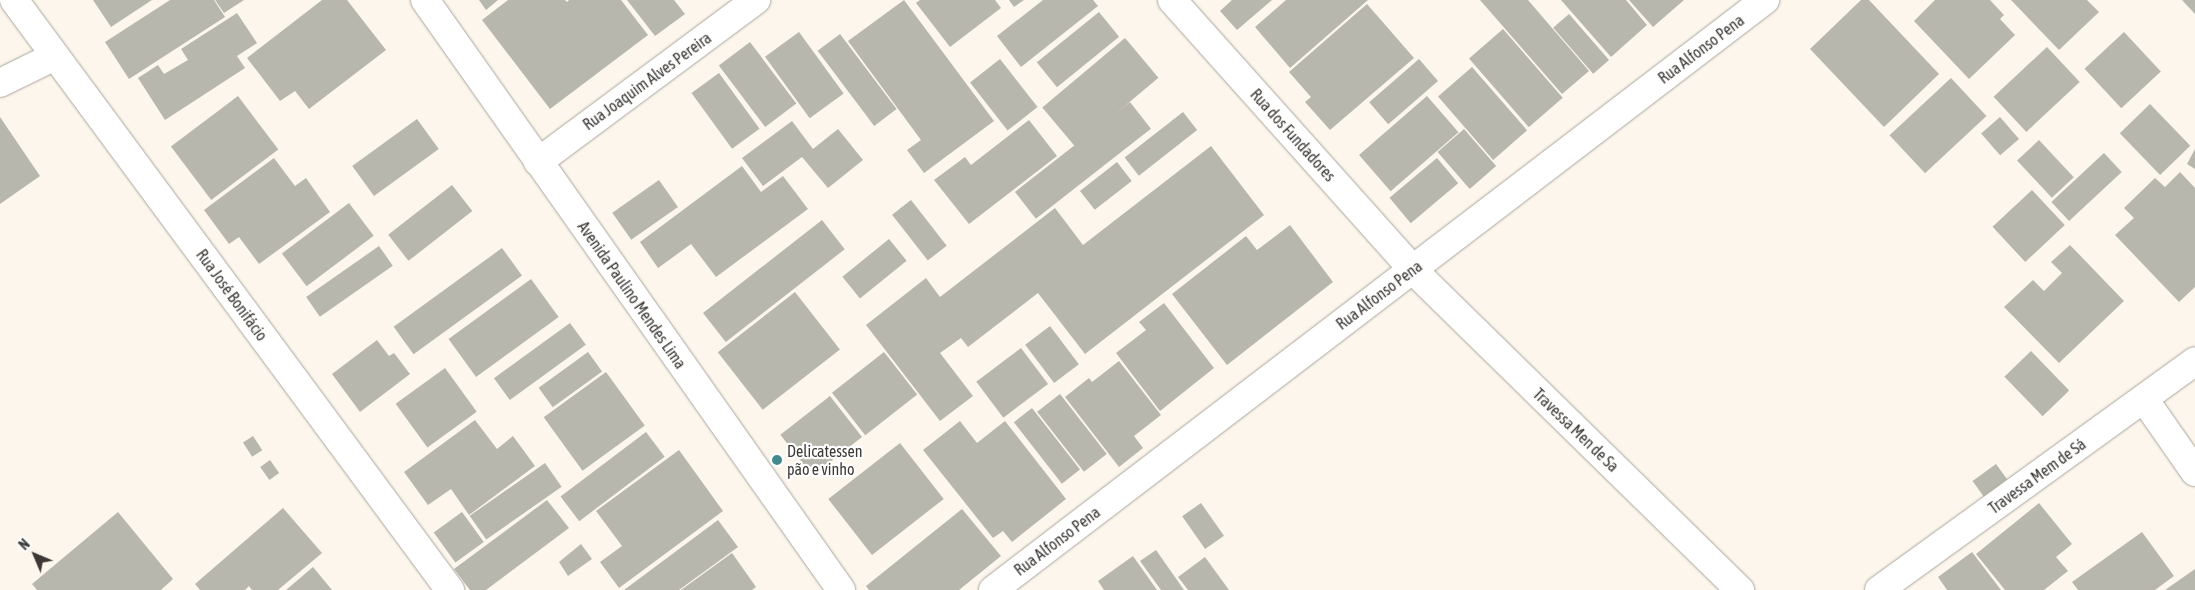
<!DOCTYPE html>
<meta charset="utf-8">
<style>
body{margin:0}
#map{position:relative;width:2195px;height:590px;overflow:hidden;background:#fcf6ed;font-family:"Asap Condensed",sans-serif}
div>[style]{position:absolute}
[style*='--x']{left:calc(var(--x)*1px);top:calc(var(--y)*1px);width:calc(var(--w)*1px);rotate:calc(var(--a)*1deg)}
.building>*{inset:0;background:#b8b7ae;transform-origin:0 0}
.roads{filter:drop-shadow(0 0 1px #aba69d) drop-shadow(0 0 1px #aba69d)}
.minor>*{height:28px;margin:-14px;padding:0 14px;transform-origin:14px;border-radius:14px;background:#fff}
.secondary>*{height:28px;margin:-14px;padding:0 14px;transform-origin:14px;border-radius:14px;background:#fff}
.dots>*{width:14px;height:14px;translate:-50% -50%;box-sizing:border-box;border:2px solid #fff;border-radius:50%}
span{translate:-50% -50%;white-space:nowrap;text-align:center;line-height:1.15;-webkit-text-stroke:4.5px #fff;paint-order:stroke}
.street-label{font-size:16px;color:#3c3936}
.poi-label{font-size:16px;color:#3c3936}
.left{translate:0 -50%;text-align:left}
.north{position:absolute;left:10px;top:530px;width:50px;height:50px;-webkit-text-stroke:4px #fff;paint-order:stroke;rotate:315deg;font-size:14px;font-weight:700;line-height:20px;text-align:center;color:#3c3936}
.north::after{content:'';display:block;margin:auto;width:18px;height:22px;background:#3c3936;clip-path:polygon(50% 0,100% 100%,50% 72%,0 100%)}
</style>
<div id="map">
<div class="building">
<div style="clip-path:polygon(93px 0,152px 0,111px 27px)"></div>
<div style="clip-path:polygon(170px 0,214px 0,225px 17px,129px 79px,105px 42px)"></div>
<div style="clip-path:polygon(215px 0,244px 0,224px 13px)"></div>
<div style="clip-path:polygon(322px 0,347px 0,386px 50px,309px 109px,295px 91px,280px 101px,247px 58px)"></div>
<div style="clip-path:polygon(479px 0,498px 0,486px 10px)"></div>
<div style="clip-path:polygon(508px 0,565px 0,567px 2px,569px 0,621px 0,648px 35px,550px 109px,482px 20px)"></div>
<div style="clip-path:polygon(627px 0,674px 0,685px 14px,655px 36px)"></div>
<div style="clip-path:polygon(904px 0,994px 121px,924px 173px,907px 150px,921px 140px,848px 41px)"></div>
<div style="clip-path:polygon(920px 0,995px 0,1001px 8px,950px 47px,916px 3px)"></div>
<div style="clip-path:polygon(1009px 0,1024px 0,1014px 7px)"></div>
<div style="clip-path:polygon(1043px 0,1093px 0,1098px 6px,1021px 67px,997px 36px)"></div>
<div style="clip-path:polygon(1232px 0,1272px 0,1237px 30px,1220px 11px)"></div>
<div style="clip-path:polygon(1286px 0,1368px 0,1290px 68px,1255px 27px)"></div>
<div style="clip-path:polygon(1480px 0,1528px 0,1589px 71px,1562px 94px)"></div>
<div style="clip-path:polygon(1561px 0,1626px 0,1647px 25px,1611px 57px)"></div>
<div style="clip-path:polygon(1629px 0,1684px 0,1653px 27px)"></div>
<div style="clip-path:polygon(1861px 0,1869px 0,1939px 74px,1884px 127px,1810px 49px)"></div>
<div style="clip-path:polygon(1935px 0,1990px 0,2004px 15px,2000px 19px,2015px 35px,1969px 79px,1914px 21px)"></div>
<div style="clip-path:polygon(2011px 0,2087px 0,2099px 12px,2059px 50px)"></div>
<div style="clip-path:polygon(2182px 0,2195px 0,2195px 14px)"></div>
<div style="clip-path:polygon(1367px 4px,1414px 58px,1330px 130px,1305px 102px,1311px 97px,1289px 72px)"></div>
<div style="left:1099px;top:12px;width:32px;height:80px;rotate:51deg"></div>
<div style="clip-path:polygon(237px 13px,257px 43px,237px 56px,245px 68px,165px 120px,138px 78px,158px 65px,164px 74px,188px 60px,181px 49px)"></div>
<div style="left:1569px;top:14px;width:61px;height:21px;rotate:49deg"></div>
<div style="left:1503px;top:29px;width:91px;height:45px;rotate:49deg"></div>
<div style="left:799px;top:32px;width:76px;height:42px;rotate:54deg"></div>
<div style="left:2124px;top:32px;width:54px;height:54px;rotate:47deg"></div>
<div style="left:840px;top:34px;width:94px;height:28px;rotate:53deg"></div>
<div style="left:1125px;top:38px;width:52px;height:108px;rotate:50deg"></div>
<div style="left:750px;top:42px;width:77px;height:39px;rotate:53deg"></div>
<div style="left:2047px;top:47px;width:48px;height:73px;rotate:47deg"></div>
<div style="left:1000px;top:59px;width:61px;height:38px;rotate:52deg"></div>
<div style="left:1419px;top:59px;width:29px;height:66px;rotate:49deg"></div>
<div style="left:1472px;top:67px;width:84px;height:45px;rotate:49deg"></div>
<div style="left:719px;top:73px;width:69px;height:34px;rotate:54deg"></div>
<div style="left:1951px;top:78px;width:52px;height:84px;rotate:47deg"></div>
<div style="left:238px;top:96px;width:67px;height:84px;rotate:53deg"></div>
<div style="left:1427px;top:96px;width:48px;height:90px;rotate:49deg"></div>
<div style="left:1130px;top:102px;width:34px;height:146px;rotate:52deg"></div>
<div style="left:2150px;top:104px;width:58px;height:42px;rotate:46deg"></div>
<div style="left:1183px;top:112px;width:23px;height:74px;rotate:52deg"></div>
<div style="clip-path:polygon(0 117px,40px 176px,0 204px)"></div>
<div style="left:2000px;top:117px;width:29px;height:25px;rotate:49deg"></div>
<div style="left:417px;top:119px;width:37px;height:80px;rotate:54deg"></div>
<div style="clip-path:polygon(1029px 120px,1057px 156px,969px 224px,934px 180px,965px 157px,971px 165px)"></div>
<div style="clip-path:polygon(792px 121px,813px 149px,838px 129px,863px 160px,828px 188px,802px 157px,763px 186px,742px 158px)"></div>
<div style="left:1464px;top:129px;width:49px;height:35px;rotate:49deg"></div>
<div style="left:2039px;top:140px;width:51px;height:30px;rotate:47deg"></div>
<div style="clip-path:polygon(1211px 146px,1264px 215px,1085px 354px,1038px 293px,968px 347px,961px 338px,940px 353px,973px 396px,940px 421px,866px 325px,926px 278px,940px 297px,1055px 208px,1083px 245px)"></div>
<div style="clip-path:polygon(2195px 149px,2195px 169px,2187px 164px)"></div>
<div style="left:2104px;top:153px;width:26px;height:72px;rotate:47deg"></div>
<div style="clip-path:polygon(274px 158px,295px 186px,306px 178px,330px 212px,259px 264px,239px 237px,229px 244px,204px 210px)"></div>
<div style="left:1437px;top:158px;width:33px;height:62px;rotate:50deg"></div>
<div style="left:1117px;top:162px;width:24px;height:47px;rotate:52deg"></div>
<div style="clip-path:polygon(742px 166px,761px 192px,783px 176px,808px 209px,716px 277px,691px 244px,658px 268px,640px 242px)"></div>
<div style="clip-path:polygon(2180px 172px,2195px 188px,2195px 287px,2179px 302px,2115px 235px,2134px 218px,2124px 208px,2155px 178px,2165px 187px)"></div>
<div style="left:659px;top:180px;width:33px;height:57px;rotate:55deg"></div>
<div style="left:452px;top:185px;width:33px;height:81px;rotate:52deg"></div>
<div style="left:2032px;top:190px;width:48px;height:54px;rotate:47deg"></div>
<div style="left:911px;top:200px;width:58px;height:24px;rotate:52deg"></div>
<div style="left:349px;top:203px;width:41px;height:84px;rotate:53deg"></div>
<div style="left:822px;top:220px;width:37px;height:151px;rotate:52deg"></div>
<div style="clip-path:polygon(1290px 225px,1333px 282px,1227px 365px,1172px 294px,1246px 236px,1257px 250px)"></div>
<div style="left:889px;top:239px;width:28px;height:60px;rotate:51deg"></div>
<div style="clip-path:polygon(2070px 245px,2124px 301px,2059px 363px,2004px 307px,2033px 280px,2044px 291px,2062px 273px,2051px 262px)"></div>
<div style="left:379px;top:246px;width:24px;height:89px;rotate:55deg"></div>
<div style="left:502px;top:248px;width:34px;height:134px;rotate:54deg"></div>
<div style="left:531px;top:279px;width:47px;height:102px;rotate:54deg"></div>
<div style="left:795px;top:292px;width:73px;height:98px;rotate:52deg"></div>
<div style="clip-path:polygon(1164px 303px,1214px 368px,1160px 411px,1116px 353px,1146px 330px,1139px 322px)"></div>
<div style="left:570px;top:323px;width:27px;height:94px;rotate:54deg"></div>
<div style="left:1050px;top:326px;width:48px;height:31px;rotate:53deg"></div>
<div style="clip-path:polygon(377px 340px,389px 356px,394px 353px,410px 374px,360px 412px,332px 374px)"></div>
<div style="left:1021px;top:348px;width:45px;height:56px;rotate:53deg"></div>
<div style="left:2031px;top:351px;width:55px;height:37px;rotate:46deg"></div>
<div style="left:588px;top:352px;width:24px;height:61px;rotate:54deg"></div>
<div style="left:884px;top:352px;width:54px;height:66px;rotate:52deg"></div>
<div style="clip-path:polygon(1119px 361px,1161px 415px,1134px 436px,1143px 448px,1119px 467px,1065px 397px,1089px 378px,1092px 382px)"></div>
<div style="left:445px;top:368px;width:54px;height:61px;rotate:54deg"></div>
<div style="left:606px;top:372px;width:66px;height:77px;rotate:54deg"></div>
<div style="left:1060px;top:394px;width:76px;height:29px;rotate:52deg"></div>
<div style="left:830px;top:396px;width:52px;height:63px;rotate:52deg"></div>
<div style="left:1032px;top:408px;width:78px;height:23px;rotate:52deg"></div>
<div style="clip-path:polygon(475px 420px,497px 449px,513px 436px,535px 466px,469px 515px,451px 489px,428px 505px,404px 472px)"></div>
<div style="clip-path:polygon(960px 421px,977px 443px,1005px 421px,1066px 499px,1012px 542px,1003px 531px,993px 538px,923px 450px)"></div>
<div style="left:646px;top:432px;width:31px;height:107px;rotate:53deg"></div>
<div style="left:253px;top:436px;width:17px;height:12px;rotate:57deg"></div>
<div style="left:900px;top:443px;width:71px;height:91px;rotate:52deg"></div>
<div style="clip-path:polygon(679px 450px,723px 511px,619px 588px,600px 562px,622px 546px,596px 511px)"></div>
<div style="left:270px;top:460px;width:16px;height:12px;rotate:55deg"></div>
<div style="left:545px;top:463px;width:29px;height:92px;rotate:55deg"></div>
<div style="left:1996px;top:464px;width:19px;height:29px;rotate:54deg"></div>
<div style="clip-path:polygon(547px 500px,569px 528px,486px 590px,470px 590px,454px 569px)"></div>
<div style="left:1201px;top:503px;width:40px;height:23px;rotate:55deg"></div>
<div style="clip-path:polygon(2039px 503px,2072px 544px,2056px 557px,2068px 571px,2044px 590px,2005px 590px,1976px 554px)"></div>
<div style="clip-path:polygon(283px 508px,322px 553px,278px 590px,252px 590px,249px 586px,245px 590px,200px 590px,195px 584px)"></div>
<div style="clip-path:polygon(962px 509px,1001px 556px,959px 590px,869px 590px,866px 586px)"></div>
<div style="clip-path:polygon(118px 512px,173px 579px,161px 590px,37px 590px,32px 584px)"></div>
<div style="left:462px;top:512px;width:37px;height:35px;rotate:54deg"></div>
<div style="clip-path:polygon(718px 520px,738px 547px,679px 590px,624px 590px)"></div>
<div style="clip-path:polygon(2142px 532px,2174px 576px,2155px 590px,2078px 590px,2072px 582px)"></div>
<div style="clip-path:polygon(581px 544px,592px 559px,568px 576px,559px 562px)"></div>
<div style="clip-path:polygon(1156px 550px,1184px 590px,1161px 590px,1140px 561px)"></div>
<div style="clip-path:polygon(1972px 552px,2001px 590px,1947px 590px,1938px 577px)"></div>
<div style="clip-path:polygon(732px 553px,756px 587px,752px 590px,681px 590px)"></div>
<div style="clip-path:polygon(1133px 556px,1157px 590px,1104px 590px,1098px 581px)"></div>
<div style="clip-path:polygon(1205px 557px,1229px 590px,1188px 590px,1178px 577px)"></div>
<div style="clip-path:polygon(313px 567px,332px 590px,286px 590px)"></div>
<div style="clip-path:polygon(2195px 569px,2195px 590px,2165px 590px)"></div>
</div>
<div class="roads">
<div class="minor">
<div style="--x:14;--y:0;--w:734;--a:53.54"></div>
<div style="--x:1172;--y:0;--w:362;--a:48.2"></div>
<div style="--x:1413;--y:270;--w:458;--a:44.4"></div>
<div style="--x:0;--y:83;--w:61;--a:-26.1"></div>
<div style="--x:538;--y:162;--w:272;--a:-36.6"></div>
<div style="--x:2144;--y:399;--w:89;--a:55.1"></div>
<div style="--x:993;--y:590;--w:972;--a:-37.39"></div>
<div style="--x:1879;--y:590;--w:390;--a:-35.9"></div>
</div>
<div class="secondary">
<div style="--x:425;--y:0;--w:722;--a:54.81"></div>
</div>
</div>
<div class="dots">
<div style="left:777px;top:460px;background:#428a8e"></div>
</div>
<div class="street-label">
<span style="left:1701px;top:49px;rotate:-37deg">Rua Alfonso Pena</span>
<span style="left:647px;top:81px;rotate:-36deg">Rua Joaquim Alves Pereira</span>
<span style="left:1293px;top:135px;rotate:48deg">Rua dos Fundadores</span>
<span style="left:232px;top:295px;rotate:54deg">Rua José Bonifácio</span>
<span style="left:632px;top:295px;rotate:55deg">Avenida Paulino Mendes Lima</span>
<span style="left:1379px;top:295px;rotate:-37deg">Rua Alfonso Pena</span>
<span style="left:1576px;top:430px;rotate:44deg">Travessa Men de Sa</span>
<span style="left:2037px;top:476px;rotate:-36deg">Travessa Mem de Sá</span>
<span style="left:1057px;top:541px;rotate:-37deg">Rua Alfonso Pena</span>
</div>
<div class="poi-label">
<span class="left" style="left:787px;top:460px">Delicatessen<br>pão e vinho</span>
</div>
<div class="north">N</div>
</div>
